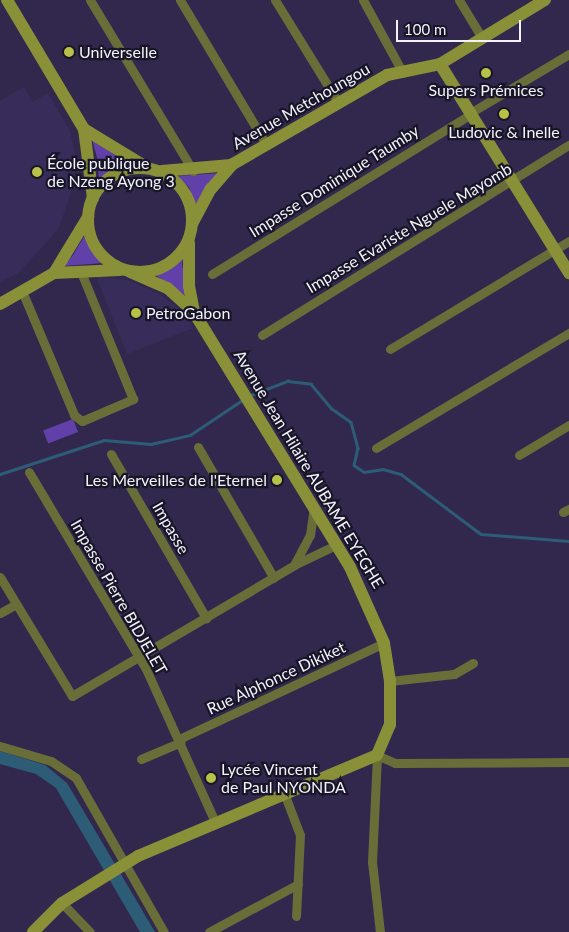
<!DOCTYPE html>
<meta charset="utf-8">
<style>
body{margin:0}
#map{position:relative;width:569px;height:932px;overflow:hidden;background:#32284e;font-family:Lato,sans-serif}
div>[style]{position:absolute}
[style*='--x']{left:calc(var(--x)*1px);top:calc(var(--y)*1px);width:calc(var(--w)*1px);rotate:calc(var(--a)*1deg)}
.built>*{inset:0;background:#382d5a}
.green>*{inset:0;background:#6141a9;transform-origin:0 0}
.water>*{inset:0;background:#2d5d76}
.stream>*{height:2.5px;margin:-1.25px;padding:0 1.25px;transform-origin:1.25px;border-radius:1.25px;background:#2d5d76}
.street>*{height:9px;margin:-4.5px;padding:0 4.5px;transform-origin:4.5px;border-radius:4.5px;background:#696e39}
.secondary>*{height:12px;margin:-6px;padding:0 6px;transform-origin:6px;border-radius:6px;background:#899037}
.secondary>.ring{margin:-6px;padding:0;box-sizing:content-box;background:none;border:12px solid #899037;border-radius:50%}
.dots>*{width:14px;height:14px;translate:-50% -50%;box-sizing:border-box;border:2px solid #181526;border-radius:50%}
span{translate:-50% -50%;white-space:nowrap;text-align:center;line-height:1.15;-webkit-text-stroke:4.5px #181526;paint-order:stroke}
.poi-label{font-size:16px;color:#f3f1fc}
.left{translate:0 -50%;text-align:left}
.right{translate:-100% -50%;text-align:right}
.street-label{font-size:16px;color:#f3f1fc}
.scale{position:absolute;left:396px;top:20px;width:125px;height:22px;box-sizing:border-box;border:2px solid #f3f1fc;border-top:0;padding-left:6px;font-size:15px;line-height:18px;white-space:nowrap;color:#f3f1fc;-webkit-text-stroke:4px #181526;paint-order:stroke}
</style>
<div id="map">
<div class="built">
<div style="clip-path:polygon(24px 87px,32px 102px,48px 93px,70px 131px,75px 156px,73px 187px,59px 227px,46px 243px,18px 273px,0 282px,0 101px)"></div>
<div style="clip-path:polygon(96px 276px,127px 280px,159px 294px,183px 312px,193px 328px,127px 354px)"></div>
</div>
<div class="green">
<div style="clip-path:polygon(92px 140px,127px 163px,99px 182px,98px 161px)"></div>
<div style="clip-path:polygon(220px 173px,195px 206px,189px 187px,177px 176px)"></div>
<div style="clip-path:polygon(86px 233px,103px 263px,64px 266px,73px 255px)"></div>
<div style="clip-path:polygon(183px 258px,182px 264px,188px 297px,155px 275px)"></div>
<div style="left:73px;top:419px;width:14px;height:32px;rotate:69deg"></div>
</div>
<div class="water">
<div style="clip-path:polygon(0 751px,45px 765px,67px 783px,155px 932px,140px 932px,56px 788px,36px 774px,0 764px)"></div>
</div>
<div class="stream">
<div style="--x:251;--y:395;--w:40;--a:-21"></div>
<div style="--x:288;--y:381;--w:23;--a:7"></div>
<div style="--x:311;--y:384;--w:31;--a:50"></div>
<div style="--x:331;--y:408;--w:24;--a:35"></div>
<div style="--x:351;--y:422;--w:27;--a:75"></div>
<div style="--x:358;--y:448;--w:17;--a:103"></div>
<div style="--x:354;--y:465;--w:12;--a:35"></div>
<div style="--x:364;--y:472;--w:19;--a:-9"></div>
<div style="--x:383;--y:469;--w:19;--a:16"></div>
<div style="--x:401;--y:474;--w:100;--a:36.9"></div>
<div style="--x:481;--y:534;--w:88;--a:4.5"></div>
<div style="--x:0;--y:474;--w:109;--a:-18.1"></div>
<div style="--x:104;--y:440;--w:47;--a:4.9"></div>
<div style="--x:151;--y:444;--w:40;--a:-13"></div>
<div style="--x:190;--y:435;--w:65;--a:-33.7"></div>
</div>
<div class="street">
<div style="--x:90;--y:0;--w:200;--a:58.9"></div>
<div style="--x:180;--y:0;--w:168;--a:59.2"></div>
<div style="--x:275;--y:0;--w:120;--a:58.3"></div>
<div style="--x:363;--y:0;--w:83;--a:61.3"></div>
<div style="--x:459;--y:0;--w:44;--a:58.8"></div>
<div style="--x:470;--y:113;--w:115;--a:-30.8"></div>
<div style="--x:212;--y:274;--w:304;--a:-31.7"></div>
<div style="--x:22;--y:291;--w:134;--a:67.2"></div>
<div style="--x:74;--y:415;--w:10;--a:37"></div>
<div style="--x:82;--y:421;--w:56;--a:-23.3"></div>
<div style="--x:133;--y:399;--w:139;--a:-112.3"></div>
<div style="--x:262;--y:335;--w:361;--a:-31.8"></div>
<div style="--x:390;--y:349;--w:209;--a:-31.1"></div>
<div style="--x:198;--y:447;--w:151;--a:59.9"></div>
<div style="--x:376;--y:448;--w:225;--a:-30.8"></div>
<div style="--x:111;--y:454;--w:190;--a:59.9"></div>
<div style="--x:519;--y:455;--w:58;--a:-31"></div>
<div style="--x:29;--y:472;--w:229;--a:59.3"></div>
<div style="--x:146;--y:669;--w:168;--a:65.7"></div>
<div style="--x:563;--y:512;--w:7;--a:-27"></div>
<div style="--x:294;--y:565;--w:34;--a:-62"></div>
<div style="--x:310;--y:535;--w:28;--a:-82"></div>
<div style="--x:0;--y:577;--w:139;--a:58.8"></div>
<div style="--x:72;--y:696;--w:258;--a:-30.5"></div>
<div style="--x:294;--y:565;--w:47;--a:-25.5"></div>
<div style="--x:0;--y:613;--w:18;--a:-29"></div>
<div style="--x:390;--y:681;--w:64;--a:-6.2"></div>
<div style="--x:454;--y:674;--w:22;--a:-30"></div>
<div style="--x:179;--y:739;--w:226;--a:-25.1"></div>
<div style="--x:0;--y:746;--w:53;--a:16.4"></div>
<div style="--x:51;--y:761;--w:30;--a:34"></div>
<div style="--x:76;--y:778;--w:177;--a:60.3"></div>
<div style="--x:141;--y:759;--w:43;--a:-23"></div>
<div style="--x:284;--y:793;--w:45;--a:69.1"></div>
<div style="--x:300;--y:835;--w:81;--a:92.8"></div>
<div style="--x:62;--y:903;--w:40;--a:46"></div>
<div style="--x:209;--y:932;--w:101;--a:-28.3"></div>
<div style="--x:380;--y:932;--w:70;--a:-96.5"></div>
<div style="--x:372;--y:862;--w:107;--a:-87.3"></div>
<div style="--x:377;--y:755;--w:20;--a:24"></div>
<div style="--x:395;--y:763;--w:174;--a:-0.3"></div>
</div>
<div class="secondary">
<div style="--x:7;--y:0;--w:150;--a:59.2"></div>
<div style="--x:84;--y:129;--w:70;--a:82.6"></div>
<div style="--x:440;--y:64;--w:246;--a:58.3"></div>
<div style="--x:84;--y:129;--w:75;--a:31.4"></div>
<div class="ring" style="left:88px;top:168px;width:92px;height:92px"></div>
<div style="--x:162;--y:171;--w:69;--a:-5"></div>
<div style="--x:192;--y:224;--w:40;--a:-62"></div>
<div style="--x:211;--y:189;--w:33;--a:-49"></div>
<div style="--x:233;--y:164;--w:178;--a:-30"></div>
<div style="--x:387;--y:75;--w:54;--a:-11.7"></div>
<div style="--x:440;--y:64;--w:123;--a:-31.4"></div>
<div style="--x:189;--y:243;--w:43;--a:90"></div>
<div style="--x:189;--y:286;--w:26;--a:79"></div>
<div style="--x:54;--y:273;--w:66;--a:-58.7"></div>
<div style="--x:0;--y:304;--w:62;--a:-29.9"></div>
<div style="--x:54;--y:273;--w:66;--a:-2.6"></div>
<div style="--x:33;--y:932;--w:41;--a:-45"></div>
<div style="--x:62;--y:903;--w:89;--a:-31.7"></div>
<div style="--x:138;--y:856;--w:259;--a:-22.9"></div>
<div style="--x:377;--y:755;--w:33;--a:-67"></div>
<div style="--x:390;--y:725;--w:44;--a:-90"></div>
<div style="--x:390;--y:681;--w:38;--a:-99"></div>
<div style="--x:384;--y:643;--w:83;--a:-114.1"></div>
<div style="--x:350;--y:567;--w:299;--a:-121.5"></div>
<div style="--x:194;--y:312;--w:36;--a:-138"></div>
<div style="--x:167;--y:288;--w:40;--a:-156.6"></div>
</div>
<div class="dots">
<div style="left:69px;top:52px;background:#b7c147"></div>
<div style="left:486px;top:73px;background:#b7c147"></div>
<div style="left:504px;top:114px;background:#b7c147"></div>
<div style="left:37px;top:172px;background:#b7c147"></div>
<div style="left:136px;top:313px;background:#b7c147"></div>
<div style="left:277px;top:480px;background:#b7c147"></div>
<div style="left:211px;top:778px;background:#b7c147"></div>
</div>
<div class="poi-label">
<span class="left" style="left:79px;top:52px">Universelle</span>
<span style="left:486px;top:90px">Supers Prémices</span>
<span style="left:504px;top:132px">Ludovic &amp; Inelle</span>
<span class="left" style="left:47px;top:172px">École publique<br>de Nzeng Ayong 3</span>
<span class="left" style="left:146px;top:313px">PetroGabon</span>
<span class="right" style="left:267px;top:480px">Les Merveilles de l'Eternel</span>
<span class="left" style="left:221px;top:778px">Lycée Vincent<br>de Paul NYONDA</span>
</div>
<div class="street-label">
<span style="left:301px;top:106px;rotate:-30deg">Avenue Metchoungou</span>
<span style="left:334px;top:181px;rotate:-32deg">Impasse Dominique Taumby</span>
<span style="left:409px;top:228px;rotate:-31deg">Impasse Evariste Nguele Mayomb</span>
<span style="left:309px;top:469px;rotate:59deg">Avenue Jean Hilaire AUBAME EYEGHE</span>
<span style="left:171px;top:528px;rotate:60deg">Impasse</span>
<span style="left:119px;top:597px;rotate:60deg">Impasse Pierre BIDJELET</span>
<span style="left:276px;top:678px;rotate:-25deg">Rue Alphonce Dikiket</span>
</div>
<div class="scale">100 m</div>
</div>
